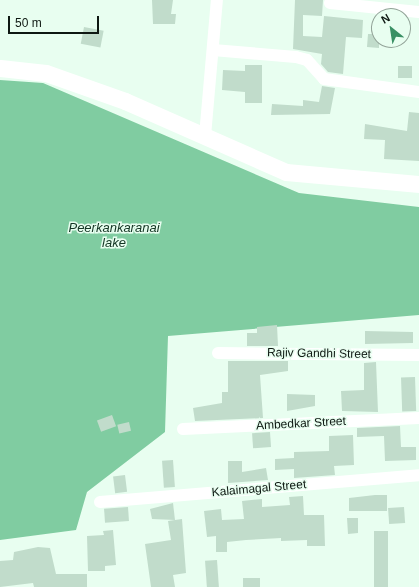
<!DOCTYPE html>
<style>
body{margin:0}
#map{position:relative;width:419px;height:587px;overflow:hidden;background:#e8fef0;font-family:Helvetica,sans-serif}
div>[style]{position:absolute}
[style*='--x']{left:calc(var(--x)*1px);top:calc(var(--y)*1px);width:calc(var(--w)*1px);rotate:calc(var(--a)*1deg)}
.water>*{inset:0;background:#80cca1}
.building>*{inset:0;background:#c1dccb;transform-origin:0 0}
.street>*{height:12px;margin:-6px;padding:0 6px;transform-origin:6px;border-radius:6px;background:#fff}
.secondary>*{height:17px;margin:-8.5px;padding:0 8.5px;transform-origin:8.5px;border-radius:8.5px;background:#fff}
span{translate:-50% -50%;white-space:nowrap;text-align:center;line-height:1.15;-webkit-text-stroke:3px #e8fef0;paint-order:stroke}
.street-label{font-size:12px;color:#0e1812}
.water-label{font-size:13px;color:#133523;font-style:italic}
.north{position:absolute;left:371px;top:8px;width:40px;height:40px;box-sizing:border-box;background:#e8fef0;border:1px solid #91a297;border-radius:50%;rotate:330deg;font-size:11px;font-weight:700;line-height:16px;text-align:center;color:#0e1812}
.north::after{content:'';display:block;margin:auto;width:14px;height:18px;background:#399064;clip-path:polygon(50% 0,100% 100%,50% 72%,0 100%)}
.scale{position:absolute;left:8px;top:16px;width:91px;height:18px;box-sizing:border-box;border:2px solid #0e1812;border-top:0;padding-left:5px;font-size:12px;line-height:14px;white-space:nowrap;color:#0e1812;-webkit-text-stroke:3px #e8fef0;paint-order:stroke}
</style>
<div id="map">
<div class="water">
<div style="clip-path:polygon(0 80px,43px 83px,299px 193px,419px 207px,419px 315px,168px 336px,165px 432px,87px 492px,76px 530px,0 540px)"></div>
</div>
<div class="building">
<div style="clip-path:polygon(152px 0,173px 0,171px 14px,176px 14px,175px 24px,153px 24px)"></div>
<div style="clip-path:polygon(295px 0,323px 0,322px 16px,303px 15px,303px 36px,322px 37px,324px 16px,363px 20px,362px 38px,346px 37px,343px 74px,328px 72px,321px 64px,322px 54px,293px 49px)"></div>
<div style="left:84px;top:27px;width:20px;height:17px;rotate:11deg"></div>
<div style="clip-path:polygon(368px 34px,379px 34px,379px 48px,367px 47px)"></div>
<div style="clip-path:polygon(245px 65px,262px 65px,262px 103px,245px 103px,245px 92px,222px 90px,223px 70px,245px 71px)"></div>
<div style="left:398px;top:66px;width:14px;height:12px"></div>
<div style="clip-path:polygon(322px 86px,335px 88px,330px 114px,271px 115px,272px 104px,303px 106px,303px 100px,319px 102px)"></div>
<div style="clip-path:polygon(409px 112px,419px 113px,419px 161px,384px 159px,385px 140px,364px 139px,365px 124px,407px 131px)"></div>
<div style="clip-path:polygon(277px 325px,278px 346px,247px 346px,247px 333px,257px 333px,257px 327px)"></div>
<div style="clip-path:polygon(365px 331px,413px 332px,413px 343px,365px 344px)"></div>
<div style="clip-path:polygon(228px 361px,288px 361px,288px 371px,260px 375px,263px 418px,195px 421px,193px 408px,222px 403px,222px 392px,228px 392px)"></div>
<div style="clip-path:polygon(376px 362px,378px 412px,342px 411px,341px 391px,364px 390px,364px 363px)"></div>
<div style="left:415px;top:377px;width:34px;height:14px;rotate:88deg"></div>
<div style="clip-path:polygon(287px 394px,315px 395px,315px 406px,287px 411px)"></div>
<div style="left:112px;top:415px;width:12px;height:16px;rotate:70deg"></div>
<div style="left:129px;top:422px;width:9px;height:12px;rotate:77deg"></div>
<div style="clip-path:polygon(400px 426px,401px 447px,416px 447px,416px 460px,385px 461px,384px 436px,357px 437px,357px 428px)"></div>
<div style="left:270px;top:432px;width:15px;height:18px;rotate:86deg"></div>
<div style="clip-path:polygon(353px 435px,354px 465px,334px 466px,335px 475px,294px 478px,294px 469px,275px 470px,275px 459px,294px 458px,294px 452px,329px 451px,329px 436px)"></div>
<div style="left:173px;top:460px;width:27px;height:11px;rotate:86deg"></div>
<div style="clip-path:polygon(228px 461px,242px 461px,242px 472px,266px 468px,268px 480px,228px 483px)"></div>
<div style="left:125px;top:475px;width:17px;height:12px;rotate:83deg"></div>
<div style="clip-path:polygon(375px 495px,387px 495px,387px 511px,349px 511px,349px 498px)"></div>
<div style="clip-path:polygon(303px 496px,304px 515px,324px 515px,325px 546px,307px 546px,307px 540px,281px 541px,281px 538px,246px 540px,227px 542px,227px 552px,216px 552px,216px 536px,207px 537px,204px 511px,221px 509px,222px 520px,244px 519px,242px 501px,262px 499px,262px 507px,290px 505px,289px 497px)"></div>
<div style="clip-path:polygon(173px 503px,175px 520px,152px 519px,150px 509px)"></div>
<div style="left:128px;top:507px;width:14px;height:24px;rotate:86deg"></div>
<div style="left:404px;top:507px;width:16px;height:16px;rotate:86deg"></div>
<div style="clip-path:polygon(347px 518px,358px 518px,358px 533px,348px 534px)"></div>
<div style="clip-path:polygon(182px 519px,186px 573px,173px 575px,175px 587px,151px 587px,145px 544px,171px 540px,168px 521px)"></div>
<div style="clip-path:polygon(113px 530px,116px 565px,105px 566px,105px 571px,88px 571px,87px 536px,104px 535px,103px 531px)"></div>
<div style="left:374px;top:531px;width:14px;height:56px"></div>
<div style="clip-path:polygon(38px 547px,50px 548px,56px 574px,87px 574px,87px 587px,34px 587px,33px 583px,0 587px,0 561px,13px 560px,14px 552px)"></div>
<div style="left:217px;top:560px;width:27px;height:12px;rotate:86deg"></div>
<div style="left:243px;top:578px;width:17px;height:9px"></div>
</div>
<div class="street">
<div style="--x:330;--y:3;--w:89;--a:5.8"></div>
<div style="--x:213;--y:50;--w:83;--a:4.8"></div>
<div style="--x:296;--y:57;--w:11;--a:15"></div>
<div style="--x:307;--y:60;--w:25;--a:48"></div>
<div style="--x:324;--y:79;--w:96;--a:7.8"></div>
<div style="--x:205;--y:136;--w:137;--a:-85"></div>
<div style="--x:218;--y:353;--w:201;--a:0.6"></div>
<div style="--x:183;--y:429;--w:236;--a:-2.7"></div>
<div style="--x:100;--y:502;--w:320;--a:-4.8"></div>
</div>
<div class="secondary">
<div style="--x:0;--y:68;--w:46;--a:6.2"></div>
<div style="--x:46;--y:73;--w:84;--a:19.5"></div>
<div style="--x:125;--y:101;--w:176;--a:23.8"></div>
<div style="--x:286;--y:172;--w:134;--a:5.2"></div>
</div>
<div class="street-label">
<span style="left:319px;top:354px;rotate:1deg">Rajiv Gandhi Street</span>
<span style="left:301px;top:424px;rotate:-3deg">Ambedkar Street</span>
<span style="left:259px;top:489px;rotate:-5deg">Kalaimagal Street</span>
</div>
<div class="water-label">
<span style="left:114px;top:236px">Peerkankaranai<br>lake</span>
</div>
<div class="north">N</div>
<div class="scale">50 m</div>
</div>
